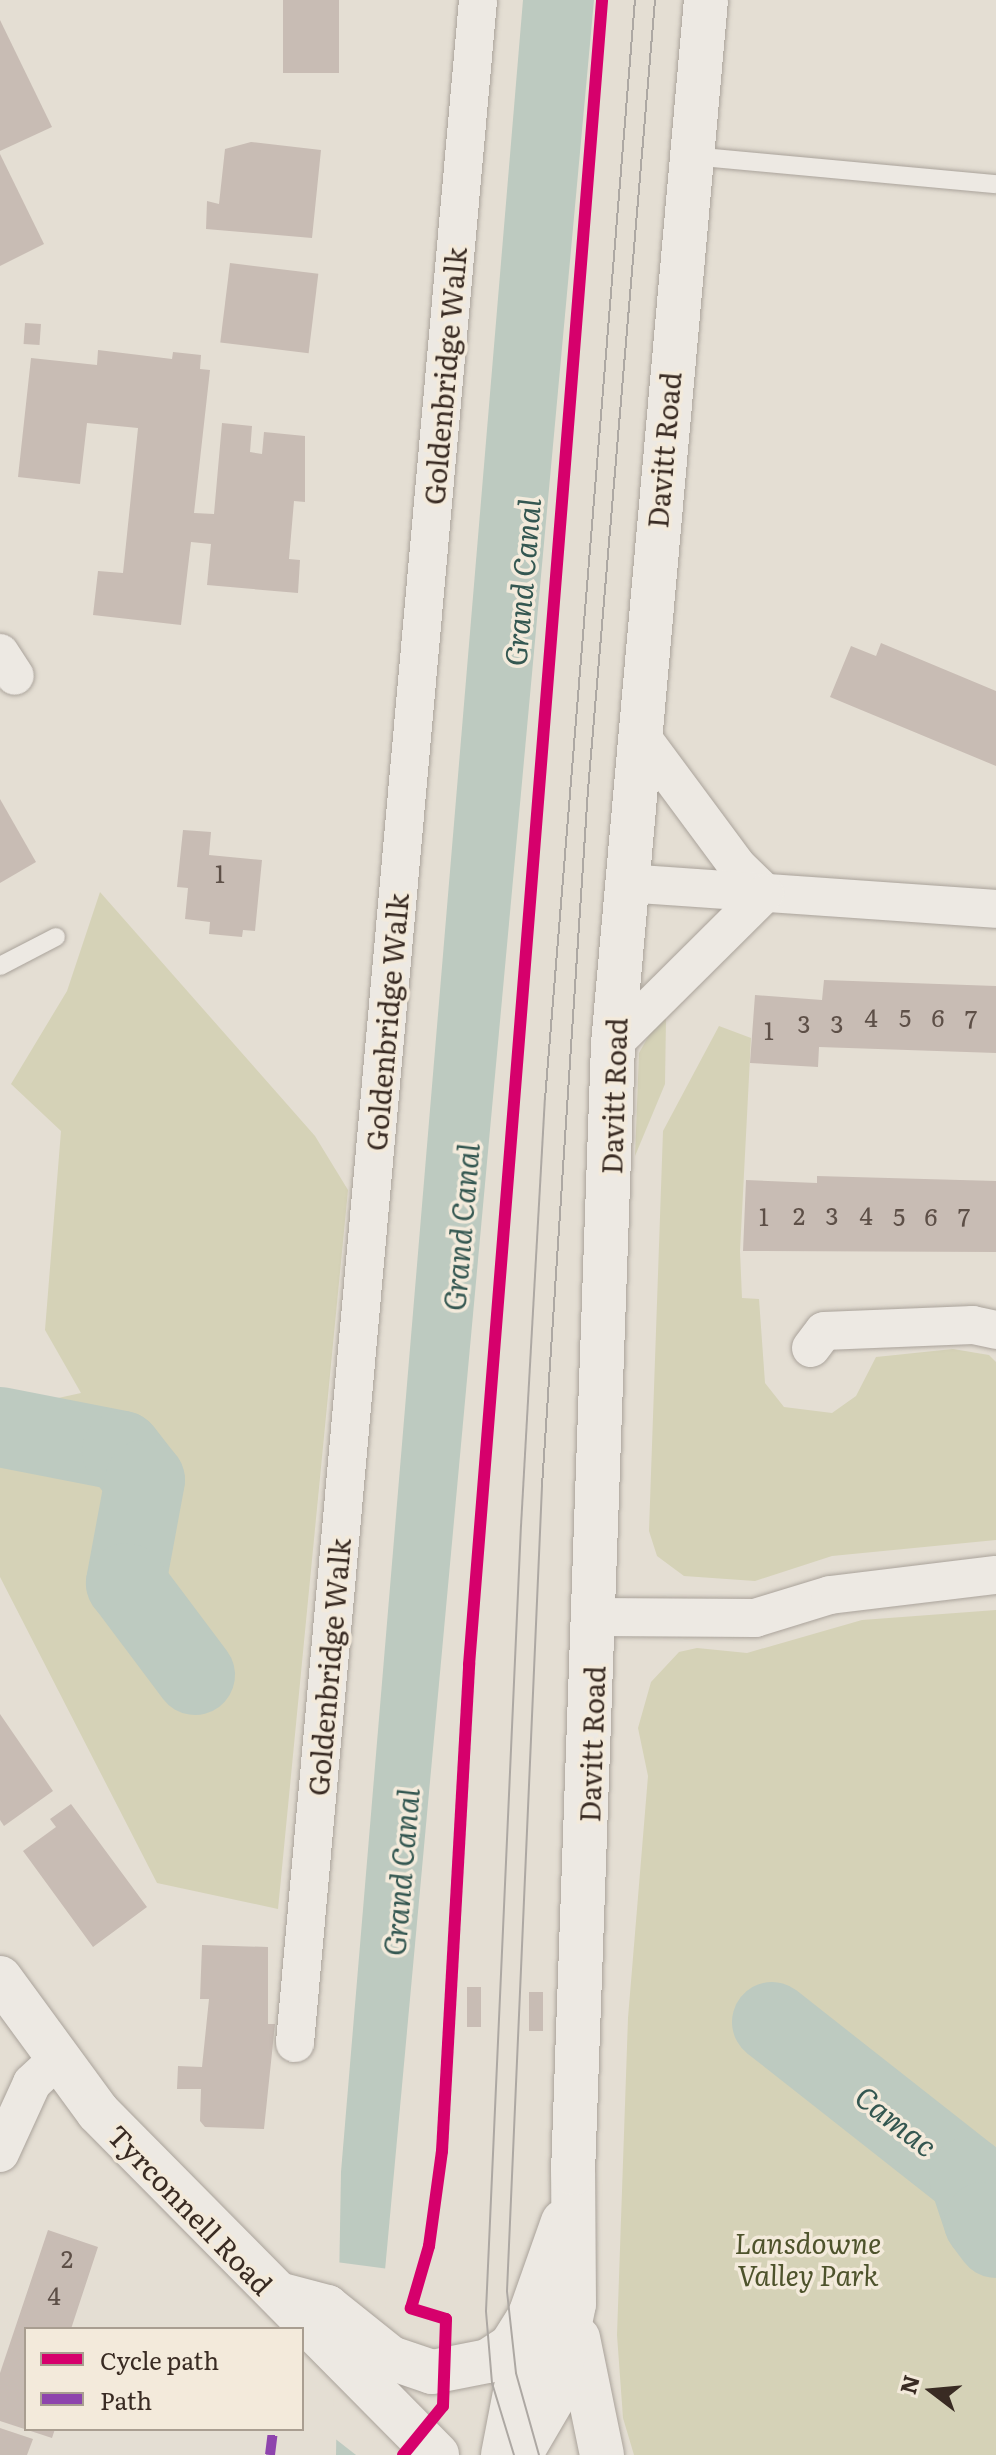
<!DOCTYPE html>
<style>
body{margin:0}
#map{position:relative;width:996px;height:2455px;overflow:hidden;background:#e4ded3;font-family:Literata,serif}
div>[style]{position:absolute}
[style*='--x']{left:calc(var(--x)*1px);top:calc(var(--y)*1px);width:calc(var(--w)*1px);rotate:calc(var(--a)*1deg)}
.green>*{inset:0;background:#d5d2b7}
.water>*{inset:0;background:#bdcac0}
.pier>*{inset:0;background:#e4ded3}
.river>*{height:80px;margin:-40px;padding:0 40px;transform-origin:40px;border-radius:40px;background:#bdcac0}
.building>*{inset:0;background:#c8bcb4;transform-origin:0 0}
.roads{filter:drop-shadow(0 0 2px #aaa39b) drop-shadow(0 0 2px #aaa39b)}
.service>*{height:18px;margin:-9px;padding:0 9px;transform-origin:9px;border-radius:9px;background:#ede9e3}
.minor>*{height:38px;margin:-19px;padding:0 19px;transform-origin:19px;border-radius:19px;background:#ede9e3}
.secondary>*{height:44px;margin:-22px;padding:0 22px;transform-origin:22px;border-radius:22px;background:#ede9e3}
.tram>*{height:2px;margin:-1px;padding:0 1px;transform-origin:1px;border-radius:1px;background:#ada8a3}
.quiet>*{height:10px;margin-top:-5px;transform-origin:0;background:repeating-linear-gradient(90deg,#8e44ad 0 20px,transparent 0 30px)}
.cycleway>*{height:12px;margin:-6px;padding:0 6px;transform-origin:6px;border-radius:6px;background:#d6006c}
span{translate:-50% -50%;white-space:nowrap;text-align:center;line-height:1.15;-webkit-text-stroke:7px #f3eadb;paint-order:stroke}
.number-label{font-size:24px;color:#5d4f47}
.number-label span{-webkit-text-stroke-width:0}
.street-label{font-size:28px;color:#392b23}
.park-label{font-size:28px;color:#4e532c;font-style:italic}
.water-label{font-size:30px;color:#345751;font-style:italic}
.legend{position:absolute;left:24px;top:2327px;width:280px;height:104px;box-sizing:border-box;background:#f3eadb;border:2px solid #a99e91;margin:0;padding:10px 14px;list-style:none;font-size:24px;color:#392b23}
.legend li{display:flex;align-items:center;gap:16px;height:40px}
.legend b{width:40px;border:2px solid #a99e91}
.north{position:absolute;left:892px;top:2351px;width:80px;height:80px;-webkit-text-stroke:6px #f3eadb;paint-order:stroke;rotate:286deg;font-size:22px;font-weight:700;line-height:32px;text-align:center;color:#392b23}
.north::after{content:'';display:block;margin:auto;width:28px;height:36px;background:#392b23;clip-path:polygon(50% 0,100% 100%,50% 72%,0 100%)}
</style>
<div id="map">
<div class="green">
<div style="clip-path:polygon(100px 892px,315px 1136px,348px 1190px,278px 1909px,157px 1883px,0 1577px,0 1422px,16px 1436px,40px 1402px,81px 1393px,45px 1330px,61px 1131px,11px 1084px,67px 991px)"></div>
<div style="clip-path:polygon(666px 1018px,665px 1084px,635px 1156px,639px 1053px,653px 1028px)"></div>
<div style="clip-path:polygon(719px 1026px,751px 1038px,740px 1251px,742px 1298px,759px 1299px,765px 1383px,784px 1407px,832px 1413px,856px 1396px,876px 1357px,953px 1349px,989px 1355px,996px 1362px,996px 1540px,832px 1556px,755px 1581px,684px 1576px,657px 1556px,649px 1531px,663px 1131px)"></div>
<div style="clip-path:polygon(996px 1610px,996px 2455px,634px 2455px,623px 2418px,617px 2335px,628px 2018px,648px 1776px,638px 1728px,651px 1682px,679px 1652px,697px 1648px,747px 1653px,862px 1620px)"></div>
</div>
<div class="water">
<div style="clip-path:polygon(523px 0,594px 0,368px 2455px,336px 2455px,341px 2172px)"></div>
</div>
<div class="pier">
<div style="clip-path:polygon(336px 2262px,389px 2269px,372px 2455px,356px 2455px,333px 2437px)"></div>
</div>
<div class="river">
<div style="--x:0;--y:1427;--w:124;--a:11.1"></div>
<div style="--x:122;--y:1451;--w:37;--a:52"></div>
<div style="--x:145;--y:1480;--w:105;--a:100.5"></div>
<div style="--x:126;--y:1583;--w:115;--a:53.1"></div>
<div style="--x:772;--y:2022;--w:251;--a:38.2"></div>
<div style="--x:969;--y:2177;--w:47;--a:71.6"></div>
<div style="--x:984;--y:2222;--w:20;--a:53"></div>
</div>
<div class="building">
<div style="left:283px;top:0;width:56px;height:73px"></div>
<div style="clip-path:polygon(0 20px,52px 127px,0 151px)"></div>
<div style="clip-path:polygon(251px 142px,321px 150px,312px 238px,206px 229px,207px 201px,219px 204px,225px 149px)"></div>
<div style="clip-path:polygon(0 154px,44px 244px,0 266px)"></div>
<div style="left:230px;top:263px;width:89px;height:80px;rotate:7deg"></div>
<div style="left:25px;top:323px;width:16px;height:21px;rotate:4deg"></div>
<div style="clip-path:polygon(98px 350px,172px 359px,173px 352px,201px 355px,200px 369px,210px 370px,194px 513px,214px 514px,222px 423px,252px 426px,250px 452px,262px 454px,264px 432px,305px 436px,305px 502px,294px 501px,289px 559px,300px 560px,298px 593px,207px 585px,211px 544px,191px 542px,181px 625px,93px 615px,98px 571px,123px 573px,138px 428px,87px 423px,80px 484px,18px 477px,31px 358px,97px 365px)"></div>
<div style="clip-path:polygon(881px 643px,996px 691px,996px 766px,830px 697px,851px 646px,876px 656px)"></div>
<div style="clip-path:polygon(0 799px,36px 862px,0 883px)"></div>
<div style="clip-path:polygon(183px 830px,211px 832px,209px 855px,262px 860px,255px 931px,243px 930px,242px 937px,209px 934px,210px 922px,185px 919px,188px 888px,177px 887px)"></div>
<div style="clip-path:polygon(824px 980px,996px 986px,996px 1053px,819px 1047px,818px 1067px,750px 1063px,755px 995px,822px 1000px)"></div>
<div style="clip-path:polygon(817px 1176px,996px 1181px,996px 1252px,743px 1251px,746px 1180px,817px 1183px)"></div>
<div style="clip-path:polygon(0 1714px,53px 1791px,4px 1826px,0 1820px)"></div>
<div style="clip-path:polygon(71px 1804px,147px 1907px,93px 1947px,23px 1851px,56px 1827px,50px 1819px)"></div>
<div style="clip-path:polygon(202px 1945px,268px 1947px,268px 2024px,275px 2024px,264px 2129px,205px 2127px,200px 2121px,201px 2089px,177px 2089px,178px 2066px,202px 2067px,209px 1999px,200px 1999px)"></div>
<div style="left:467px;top:1987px;width:14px;height:40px"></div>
<div style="left:529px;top:1992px;width:14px;height:39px"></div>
<div style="clip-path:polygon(48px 2230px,98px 2247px,71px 2329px,26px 2329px,26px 2429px,55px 2429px,52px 2438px,0 2421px,0 2373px)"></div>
<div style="clip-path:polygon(0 2428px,33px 2439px,27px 2455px,0 2455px)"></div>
</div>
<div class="roads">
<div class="service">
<div style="--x:692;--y:156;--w:305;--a:5.3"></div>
<div style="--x:0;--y:966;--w:63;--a:-27.4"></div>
</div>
<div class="minor">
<div style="--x:0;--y:653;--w:27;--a:57"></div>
<div style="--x:638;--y:732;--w:168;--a:53.5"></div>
<div style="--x:738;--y:867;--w:37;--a:44"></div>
<div style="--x:626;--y:883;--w:371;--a:4"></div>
<div style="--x:613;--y:1044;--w:214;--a:-44.8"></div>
<div style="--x:811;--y:1348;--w:21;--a:-53"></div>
<div style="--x:824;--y:1331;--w:149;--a:-2.3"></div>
<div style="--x:973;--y:1325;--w:24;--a:12"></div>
<div style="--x:595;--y:1617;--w:160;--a:0.4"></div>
<div style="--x:755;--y:1618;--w:78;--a:-17"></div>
<div style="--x:830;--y:1595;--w:167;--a:-6.9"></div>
<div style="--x:295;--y:2043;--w:2051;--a:-84.88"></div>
<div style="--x:0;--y:2153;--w:77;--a:-65.4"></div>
<div style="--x:32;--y:2083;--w:35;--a:-43"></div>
</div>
<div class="secondary">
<div style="--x:0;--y:1978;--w:166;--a:53.8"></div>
<div style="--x:98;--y:2112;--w:482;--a:45.3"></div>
<div style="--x:282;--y:2295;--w:47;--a:14.9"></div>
<div style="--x:327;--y:2307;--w:82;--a:38.6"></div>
<div style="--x:391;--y:2358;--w:43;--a:18.9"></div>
<div style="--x:432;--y:2372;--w:57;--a:-11.1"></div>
<div style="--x:488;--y:2361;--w:27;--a:-33"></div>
<div style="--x:511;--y:2346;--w:36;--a:-58"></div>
<div style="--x:578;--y:2338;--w:119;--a:78.4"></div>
<div style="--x:503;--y:2455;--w:143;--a:-79.1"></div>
<div style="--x:530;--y:2315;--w:99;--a:-70.5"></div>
<div style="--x:520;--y:2455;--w:69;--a:-59.7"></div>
<div style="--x:555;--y:2395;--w:93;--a:-78.2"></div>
<div style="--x:574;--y:2304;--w:131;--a:-90.4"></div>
<div style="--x:573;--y:2173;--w:1130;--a:-87.97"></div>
<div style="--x:613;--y:1044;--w:1048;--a:-84.91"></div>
</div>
</div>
<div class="tram">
<div style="--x:514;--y:2455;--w:75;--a:-107"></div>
<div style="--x:492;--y:2383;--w:72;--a:-94.8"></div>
<div style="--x:486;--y:2311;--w:786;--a:-87.45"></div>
<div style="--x:521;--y:1526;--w:428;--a:-86.8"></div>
<div style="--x:545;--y:1099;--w:1103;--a:-85.32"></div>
<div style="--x:539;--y:2455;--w:85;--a:-105.7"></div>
<div style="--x:516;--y:2373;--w:82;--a:-96.3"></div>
<div style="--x:507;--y:2291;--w:806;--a:-87.51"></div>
<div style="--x:542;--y:1486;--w:698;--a:-86.22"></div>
<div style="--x:588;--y:790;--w:793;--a:-85.15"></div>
</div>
<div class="quiet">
<div style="--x:270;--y:2455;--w:26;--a:-83"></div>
</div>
<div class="cycleway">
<div style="--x:403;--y:2455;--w:63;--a:-50.8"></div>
<div style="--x:443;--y:2406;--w:87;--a:-88"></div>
<div style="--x:446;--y:2319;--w:37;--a:-163"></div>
<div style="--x:411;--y:2308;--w:65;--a:-73.8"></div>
<div style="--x:429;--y:2246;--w:96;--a:-82.2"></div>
<div style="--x:442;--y:2151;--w:487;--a:-86.8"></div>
<div style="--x:469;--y:1665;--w:1670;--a:-85.43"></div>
</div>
<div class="number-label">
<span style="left:220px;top:873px">1</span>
<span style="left:871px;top:1017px">4</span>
<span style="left:905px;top:1017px">5</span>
<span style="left:938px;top:1017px">6</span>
<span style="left:971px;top:1018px">7</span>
<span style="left:804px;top:1023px">3</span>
<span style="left:837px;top:1023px">3</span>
<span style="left:769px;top:1030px">1</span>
<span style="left:799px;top:1215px">2</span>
<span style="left:832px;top:1215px">3</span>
<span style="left:866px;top:1215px">4</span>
<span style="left:764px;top:1216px">1</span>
<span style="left:899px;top:1216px">5</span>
<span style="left:931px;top:1216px">6</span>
<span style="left:964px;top:1216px">7</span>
<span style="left:67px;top:2258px">2</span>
<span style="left:54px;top:2295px">4</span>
</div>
<div class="street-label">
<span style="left:444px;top:376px;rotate:-85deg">Goldenbridge Walk</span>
<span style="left:663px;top:450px;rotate:-85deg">Davitt Road</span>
<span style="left:386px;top:1022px;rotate:-85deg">Goldenbridge Walk</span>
<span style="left:613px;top:1096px;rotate:-88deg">Davitt Road</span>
<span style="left:328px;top:1667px;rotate:-85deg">Goldenbridge Walk</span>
<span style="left:591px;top:1744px;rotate:-88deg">Davitt Road</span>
<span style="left:191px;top:2209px;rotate:46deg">Tyrconnell Road</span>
</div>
<div class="park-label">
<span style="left:808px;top:2258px">Lansdowne<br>Valley Park</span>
</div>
<div class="water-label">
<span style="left:521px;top:582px;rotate:-85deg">Grand Canal</span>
<span style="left:460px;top:1227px;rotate:-85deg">Grand Canal</span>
<span style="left:400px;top:1872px;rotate:-85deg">Grand Canal</span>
<span style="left:897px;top:2120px;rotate:38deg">Camac</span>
</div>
<ul class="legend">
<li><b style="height:10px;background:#d6006c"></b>Cycle path</li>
<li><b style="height:10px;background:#8e44ad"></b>Path</li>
</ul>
<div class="north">N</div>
</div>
